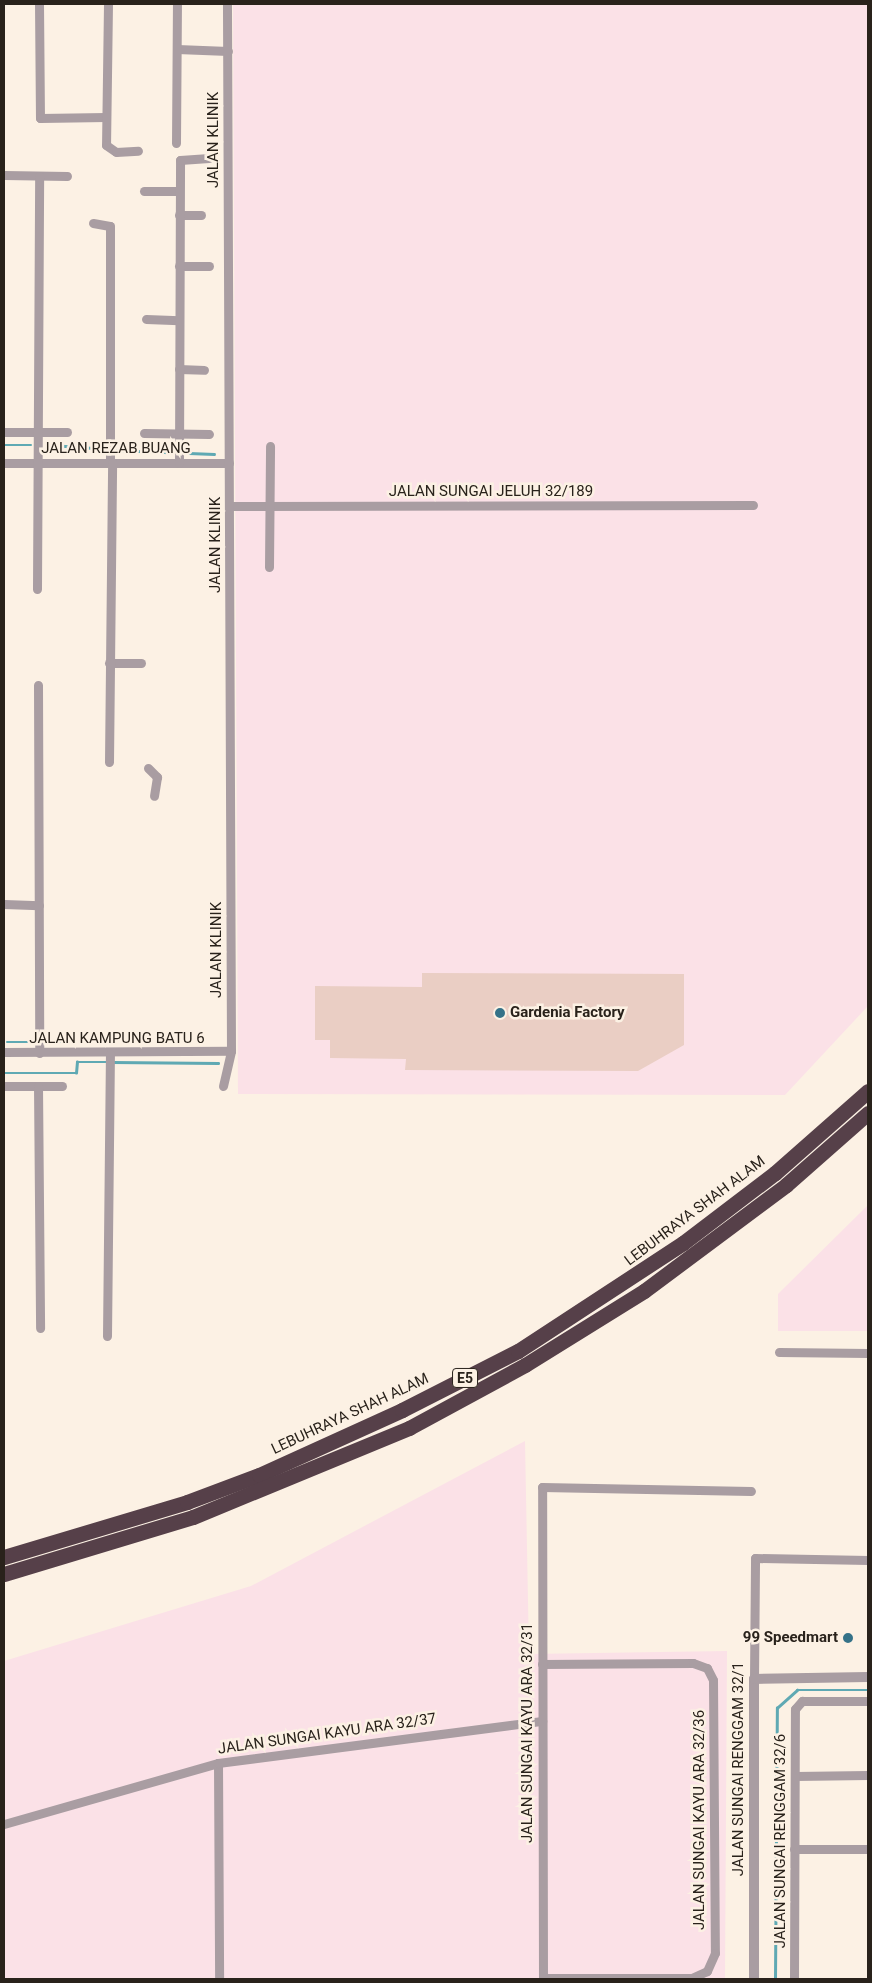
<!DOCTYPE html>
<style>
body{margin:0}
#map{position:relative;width:872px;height:1983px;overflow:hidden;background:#fcf1e4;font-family:Roboto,sans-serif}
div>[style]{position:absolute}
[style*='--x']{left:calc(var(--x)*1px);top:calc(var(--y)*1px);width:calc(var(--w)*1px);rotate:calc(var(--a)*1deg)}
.industrial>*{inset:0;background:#fbe1e7}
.stream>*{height:2.5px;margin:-1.25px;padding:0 1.25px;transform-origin:1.25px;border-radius:1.25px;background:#5fa9b3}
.building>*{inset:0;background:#eacec4}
.minor>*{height:9px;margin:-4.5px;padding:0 4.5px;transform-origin:4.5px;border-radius:4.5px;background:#a99da2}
.tertiary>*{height:10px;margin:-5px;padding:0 5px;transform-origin:5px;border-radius:5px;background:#a99da2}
.motorway>*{height:15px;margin:-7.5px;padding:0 7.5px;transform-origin:7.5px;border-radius:7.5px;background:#564049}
.dots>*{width:14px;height:14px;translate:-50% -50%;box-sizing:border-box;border:2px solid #fcf1e4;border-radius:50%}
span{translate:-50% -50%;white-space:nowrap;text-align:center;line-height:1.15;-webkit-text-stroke:5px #fcf1e4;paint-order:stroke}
.shield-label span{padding:1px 4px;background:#fcf1e4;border:1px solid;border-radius:4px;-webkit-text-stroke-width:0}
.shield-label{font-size:14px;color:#29221b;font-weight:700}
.street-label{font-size:15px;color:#29221b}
.poi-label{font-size:15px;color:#29221b;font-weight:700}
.left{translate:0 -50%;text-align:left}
.right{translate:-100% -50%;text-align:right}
.frame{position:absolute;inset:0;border:5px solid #29221b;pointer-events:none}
</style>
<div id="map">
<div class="industrial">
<div style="clip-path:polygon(233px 4px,868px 4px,868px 1006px,785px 1095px,238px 1094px)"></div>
<div style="clip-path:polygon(868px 1205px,868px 1331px,778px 1331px,778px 1294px)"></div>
<div style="clip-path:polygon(525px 1441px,529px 1654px,727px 1651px,725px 1979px,4px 1979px,4px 1661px,251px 1586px)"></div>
</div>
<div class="stream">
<div style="--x:4;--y:445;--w:27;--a:0"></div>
<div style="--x:51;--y:445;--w:57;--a:4"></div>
<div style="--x:113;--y:450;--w:101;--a:2.3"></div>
<div style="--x:7;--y:1042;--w:60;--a:0"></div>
<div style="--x:112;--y:1062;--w:106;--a:0.5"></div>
<div style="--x:4;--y:1073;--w:72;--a:0"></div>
<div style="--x:76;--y:1073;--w:11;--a:-85"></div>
<div style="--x:77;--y:1062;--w:30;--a:0"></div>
<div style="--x:775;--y:1979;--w:271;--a:-89.6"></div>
<div style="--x:777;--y:1708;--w:27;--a:-42"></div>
<div style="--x:797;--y:1690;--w:71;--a:0"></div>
</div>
<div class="building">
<div style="clip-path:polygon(422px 973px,684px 974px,684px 1045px,638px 1071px,405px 1070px,406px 1059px,330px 1058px,330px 1040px,315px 1040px,315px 986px,422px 987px)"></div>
</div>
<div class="minor">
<div style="--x:39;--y:4;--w:114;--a:89.5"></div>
<div style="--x:40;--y:118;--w:66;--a:-0.9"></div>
<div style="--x:108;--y:4;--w:141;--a:90.8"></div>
<div style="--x:106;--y:145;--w:12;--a:35"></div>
<div style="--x:116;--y:152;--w:22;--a:-3"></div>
<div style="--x:177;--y:49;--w:51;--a:2.2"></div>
<div style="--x:176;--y:143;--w:139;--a:-89.6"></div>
<div style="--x:4;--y:175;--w:63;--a:0.9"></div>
<div style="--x:144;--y:191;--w:35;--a:0"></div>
<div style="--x:179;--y:215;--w:22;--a:0"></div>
<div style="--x:93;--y:223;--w:17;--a:10"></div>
<div style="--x:110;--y:226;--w:237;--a:90"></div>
<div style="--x:179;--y:266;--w:30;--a:0"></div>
<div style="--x:146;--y:319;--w:33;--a:2"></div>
<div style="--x:179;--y:369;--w:25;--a:2"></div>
<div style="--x:4;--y:432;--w:63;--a:0"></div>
<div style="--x:144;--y:433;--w:65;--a:0.9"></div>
<div style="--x:4;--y:463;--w:225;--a:0"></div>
<div style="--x:179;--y:463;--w:303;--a:-89.8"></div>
<div style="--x:180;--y:160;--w:29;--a:-4"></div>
<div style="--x:229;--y:506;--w:524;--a:-0.11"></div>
<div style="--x:269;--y:567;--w:121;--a:-89.5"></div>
<div style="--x:37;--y:589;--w:413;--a:-89.7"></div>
<div style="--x:109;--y:663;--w:32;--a:0"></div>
<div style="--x:38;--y:685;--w:368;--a:89.8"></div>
<div style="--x:109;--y:762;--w:299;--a:-89.4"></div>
<div style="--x:148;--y:768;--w:13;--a:45"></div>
<div style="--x:157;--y:777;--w:19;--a:99"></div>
<div style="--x:4;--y:904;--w:35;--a:2"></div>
<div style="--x:4;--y:1052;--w:227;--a:-0.3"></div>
<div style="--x:4;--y:1086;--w:58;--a:0"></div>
<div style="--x:38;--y:1086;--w:242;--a:89.5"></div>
<div style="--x:223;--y:1086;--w:36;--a:-77"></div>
<div style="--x:231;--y:1051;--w:1047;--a:-90.22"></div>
<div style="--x:107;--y:1336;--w:282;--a:-89.4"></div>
<div style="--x:779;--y:1352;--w:89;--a:0.6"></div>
<div style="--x:542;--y:1664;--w:151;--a:-0.4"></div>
<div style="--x:693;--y:1663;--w:15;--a:20"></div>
<div style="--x:707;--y:1668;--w:13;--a:63"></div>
<div style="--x:713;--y:1680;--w:273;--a:89.6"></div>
<div style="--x:715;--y:1953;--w:20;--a:114"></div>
<div style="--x:707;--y:1971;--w:17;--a:155"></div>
<div style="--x:692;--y:1978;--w:149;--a:180"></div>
<div style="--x:754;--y:1679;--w:121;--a:-89.5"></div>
<div style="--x:755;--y:1558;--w:113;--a:1"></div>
<div style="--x:218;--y:1763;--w:216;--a:89.7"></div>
<div style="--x:795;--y:1776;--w:73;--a:-0.8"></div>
<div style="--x:4;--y:1824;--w:223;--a:-15.9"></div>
<div style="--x:218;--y:1763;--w:327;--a:-7.4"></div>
<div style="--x:794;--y:1849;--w:74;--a:0"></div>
<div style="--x:543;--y:1979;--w:492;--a:-90.1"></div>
<div style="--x:542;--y:1487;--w:209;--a:1.1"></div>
<div style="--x:794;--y:1979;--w:270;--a:-89.8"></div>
<div style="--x:795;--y:1709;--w:11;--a:-49"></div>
<div style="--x:802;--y:1701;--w:66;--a:0"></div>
</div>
<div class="tertiary">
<div style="--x:754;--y:1979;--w:300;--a:-90"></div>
<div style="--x:754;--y:1679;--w:114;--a:-1"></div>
</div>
<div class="motorway">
<div style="--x:4;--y:1557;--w:191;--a:-16.7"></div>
<div style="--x:187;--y:1502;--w:77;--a:-20.6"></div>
<div style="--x:259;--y:1475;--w:157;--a:-24.4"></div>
<div style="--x:402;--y:1410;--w:130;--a:-27"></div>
<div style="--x:518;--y:1351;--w:197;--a:-33.2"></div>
<div style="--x:683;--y:1243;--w:116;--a:-37.3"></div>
<div style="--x:775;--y:1173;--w:124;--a:-41.4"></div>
<div style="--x:4;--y:1574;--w:197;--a:-16.8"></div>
<div style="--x:193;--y:1517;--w:234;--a:-22.4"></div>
<div style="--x:409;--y:1428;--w:132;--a:-28.5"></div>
<div style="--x:525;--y:1365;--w:140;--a:-31.9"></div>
<div style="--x:644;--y:1291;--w:177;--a:-36.7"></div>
<div style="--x:786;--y:1185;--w:109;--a:-41.3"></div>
</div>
<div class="dots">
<div style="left:500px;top:1013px;background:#357288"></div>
<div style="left:848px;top:1638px;background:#357288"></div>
</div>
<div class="shield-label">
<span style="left:465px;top:1378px">E5</span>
</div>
<div class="street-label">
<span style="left:214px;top:140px;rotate:-90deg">JALAN KLINIK</span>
<span style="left:116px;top:449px">JALAN REZAB BUANG</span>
<span style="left:491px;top:492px">JALAN SUNGAI JELUH 32/189</span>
<span style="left:216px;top:545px;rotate:-90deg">JALAN KLINIK</span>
<span style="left:217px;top:950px;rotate:-90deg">JALAN KLINIK</span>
<span style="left:117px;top:1039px">JALAN KAMPUNG BATU 6</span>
<span style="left:695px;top:1211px;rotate:-37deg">LEBUHRAYA SHAH ALAM</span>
<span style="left:350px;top:1414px;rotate:-25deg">LEBUHRAYA SHAH ALAM</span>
<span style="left:528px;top:1733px;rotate:-90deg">JALAN SUNGAI KAYU ARA 32/31</span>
<span style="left:327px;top:1734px;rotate:-8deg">JALAN SUNGAI KAYU ARA 32/37</span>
<span style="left:739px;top:1769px;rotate:-90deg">JALAN SUNGAI RENGGAM 32/1</span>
<span style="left:700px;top:1820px;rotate:-90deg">JALAN SUNGAI KAYU ARA 32/36</span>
<span style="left:781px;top:1841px;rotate:-90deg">JALAN SUNGAI RENGGAM 32/6</span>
</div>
<div class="poi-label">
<span class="left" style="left:510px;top:1013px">Gardenia Factory</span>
<span class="right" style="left:838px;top:1638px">99 Speedmart</span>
</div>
<div class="frame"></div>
</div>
